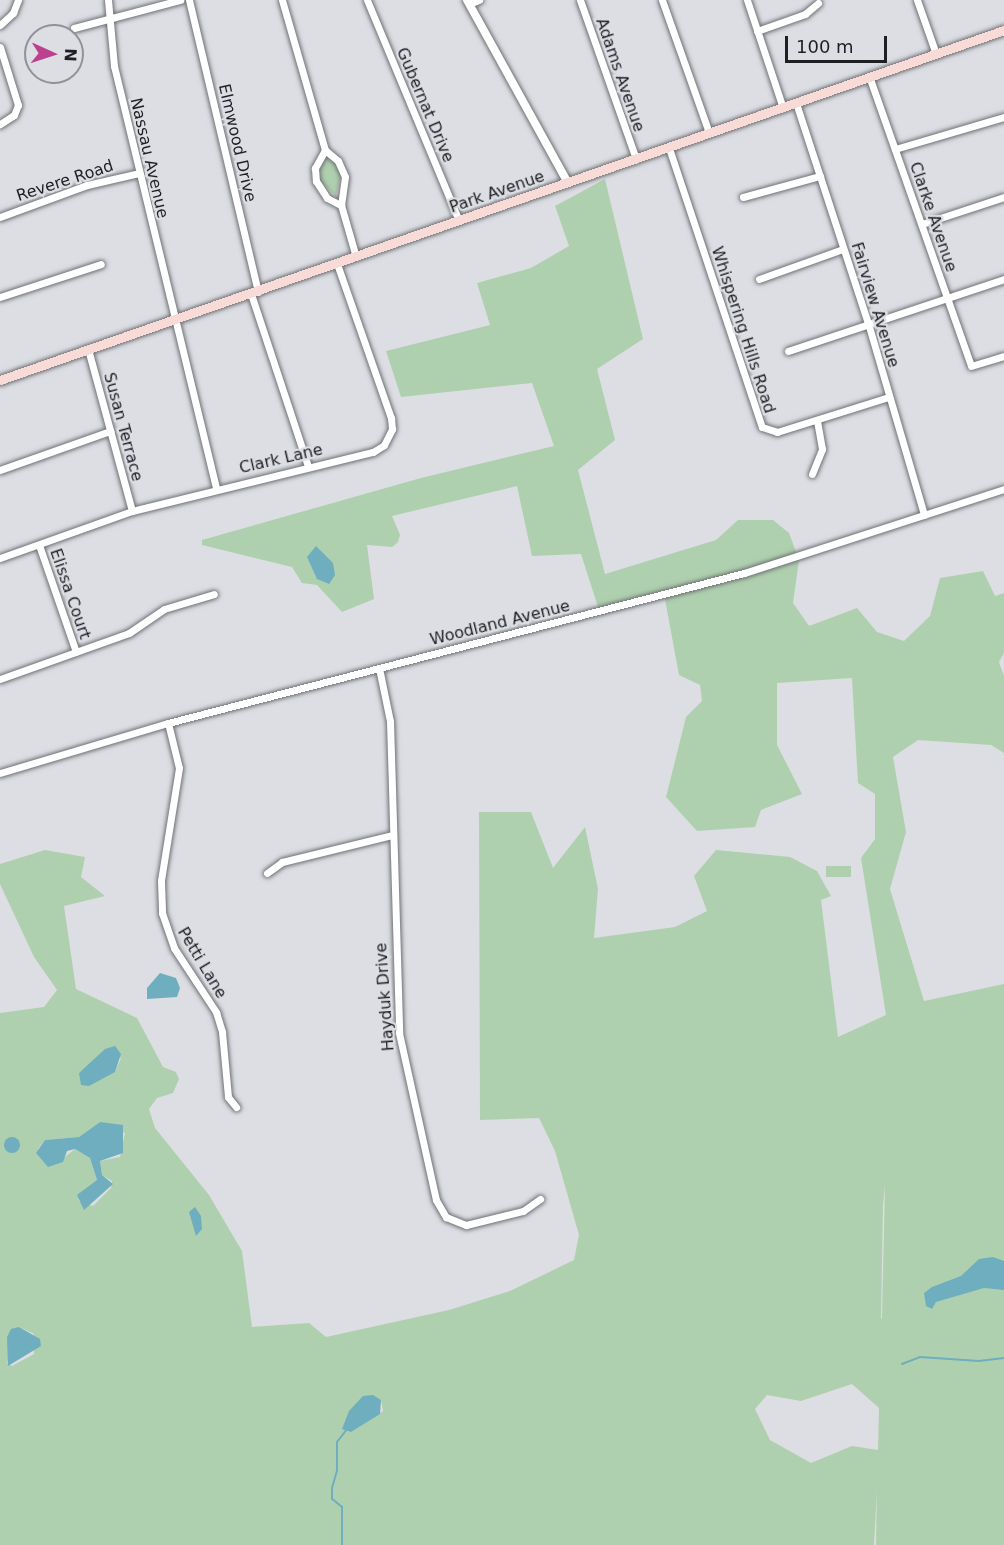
<!DOCTYPE html>
<style>
body{margin:0}
#map{position:relative;width:1004px;height:1545px;overflow:hidden;background:#dcdee3;font-family:"DejaVu Sans",sans-serif}
div>[style]{position:absolute}
[style*='--x']{left:calc(var(--x)*1px);top:calc(var(--y)*1px);width:calc(var(--w)*1px);rotate:calc(var(--a)*1deg)}
.green>*{inset:0;background:#afd0ae;transform-origin:0 0}
.water>*{inset:0;background:#6eaebf}
.round{border-radius:50%}
.stream>*{height:2px;margin:-1px;padding:0 1px;transform-origin:1px;border-radius:1px;background:#6eaebf}
.roads{filter:drop-shadow(0 0 2px #6f7175) drop-shadow(0 0 2px #6f7175)}
.minor>*{height:7px;margin:-3.5px;padding:0 3.5px;transform-origin:3.5px;border-radius:3.5px;background:#fff}
.tertiary>*{height:8px;margin:-4px;padding:0 4px;transform-origin:4px;border-radius:4px;background:#fff}
.secondary>*{height:9px;margin:-4.5px;padding:0 4.5px;transform-origin:4.5px;border-radius:4.5px;background:#f8dbd6}
span{translate:-50% -50%;white-space:nowrap;text-align:center;line-height:1.15;-webkit-text-stroke:4.5px #dcdee3;paint-order:stroke}
.street-label{font-size:16px;color:#1e1f21}
.north{position:absolute;left:24px;top:24px;width:60px;height:60px;box-sizing:border-box;background:#dcdee3;border:2px solid #909295;border-radius:50%;rotate:93deg;font-size:16px;font-weight:700;line-height:24px;text-align:center;color:#1e1f21}
.north::after{content:'';display:block;margin:auto;width:21px;height:27px;background:#bd408f;clip-path:polygon(50% 0,100% 100%,50% 72%,0 100%)}
.scale{position:absolute;left:785px;top:36px;width:102px;height:27px;box-sizing:border-box;border:3px solid #1e1f21;border-top:0;padding-left:8px;font-size:18px;line-height:21px;white-space:nowrap;color:#1e1f21;-webkit-text-stroke:4px #dcdee3;paint-order:stroke}
</style>
<div id="map">
<div class="green">
<div style="clip-path:polygon(324px 156px,334px 162px,341px 174px,336px 196px,319px 180px,319px 165px)"></div>
<div style="clip-path:polygon(evenodd,605px 179px,643px 339px,597px 369px,615px 440px,578px 470px,605px 574px,716px 540px,738px 520px,773px 520px,789px 533px,799px 560px,793px 603px,809px 626px,857px 608px,877px 632px,904px 641px,930px 616px,940px 578px,983px 571px,995px 596px,1004px 593px,1004px 653px,999px 662px,1004px 676px,1004px 753px,991px 745px,918px 740px,893px 757px,906px 832px,890px 889px,924px 1001px,1004px 984px,1004px 1545px,876px 1545px,877px 1490px,874px 1545px,0 1545px,0 1013px,44px 1007px,57px 990px,34px 957px,0 884px,0 864px,45px 850px,85px 857px,81px 877px,105px 896px,64px 906px,76px 989px,137px 1018px,163px 1067px,176px 1072px,179px 1079px,173px 1093px,157px 1098px,149px 1109px,155px 1128px,209px 1195px,242px 1251px,252px 1327px,309px 1323px,326px 1337px,449px 1310px,510px 1291px,574px 1260px,579px 1235px,555px 1151px,539px 1118px,480px 1120px,479px 812px,531px 812px,553px 868px,585px 827px,598px 889px,594px 938px,675px 927px,707px 911px,694px 876px,716px 850px,790px 857px,817px 871px,831px 896px,821px 900px,838px 1037px,886px 1015px,861px 858px,875px 839px,875px 794px,858px 783px,852px 678px,777px 683px,777px 745px,802px 794px,761px 810px,755px 827px,697px 831px,666px 797px,686px 717px,702px 701px,700px 685px,679px 675px,664px 594px,599px 610px,581px 554px,532px 556px,517px 486px,392px 516px,400px 535px,398px 542px,392px 547px,367px 545px,374px 599px,342px 612px,317px 585px,302px 583px,292px 567px,202px 545px,202px 540px,421px 478px,554px 446px,532px 383px,401px 397px,386px 351px,490px 325px,477px 283px,531px 268px,569px 246px,555px 206px,605px 179px,103px 1055px,121px 1058px,115px 1072px,79px 1073px,103px 1055px,605px 179px,100px 1122px,125px 1133px,120px 1157px,100px 1161px,102px 1175px,112px 1181px,111px 1188px,93px 1206px,78px 1200px,97px 1180px,90px 1158px,75px 1149px,56px 1164px,38px 1149px,45px 1140px,79px 1137px,100px 1122px,605px 179px,885px 1185px,882px 1318px,881px 1319px,883px 1205px,885px 1185px,605px 179px,19px 1327px,34px 1334px,34px 1354px,12px 1366px,7px 1363px,19px 1327px,605px 179px,852px 1384px,879px 1408px,878px 1450px,852px 1446px,811px 1463px,770px 1440px,755px 1409px,767px 1395px,801px 1401px,852px 1384px,605px 179px,381px 1400px,383px 1411px,351px 1432px,381px 1400px)"></div>
<div style="left:851px;top:866px;width:11px;height:25px;rotate:90deg"></div>
</div>
<div class="water">
<div style="clip-path:polygon(316px 546px,333px 563px,335px 575px,329px 584px,317px 579px,307px 557px)"></div>
<div style="clip-path:polygon(160px 973px,176px 978px,180px 988px,177px 997px,147px 999px,147px 988px)"></div>
<div style="clip-path:polygon(115px 1046px,121px 1054px,115px 1072px,89px 1086px,81px 1085px,79px 1073px,105px 1049px)"></div>
<div style="clip-path:polygon(100px 1122px,123px 1125px,123px 1153px,100px 1161px,102px 1175px,113px 1184px,84px 1210px,77px 1195px,97px 1180px,90px 1158px,75px 1149px,67px 1151px,63px 1162px,48px 1167px,36px 1153px,45px 1140px,79px 1137px)"></div>
<div class="round" style="left:4px;top:1137px;width:16px;height:16px"></div>
<div style="clip-path:polygon(195px 1207px,201px 1216px,202px 1229px,196px 1236px,189px 1212px)"></div>
<div style="clip-path:polygon(993px 1257px,1004px 1261px,1004px 1290px,984px 1288px,936px 1302px,932px 1309px,926px 1306px,924px 1293px,932px 1287px,961px 1276px,979px 1259px)"></div>
<div style="clip-path:polygon(19px 1327px,40px 1339px,41px 1346px,8px 1366px,7px 1337px,11px 1329px)"></div>
<div style="clip-path:polygon(373px 1395px,381px 1400px,380px 1414px,351px 1432px,342px 1429px,349px 1411px,363px 1396px)"></div>
</div>
<div class="stream">
<div style="--x:902;--y:1364;--w:19;--a:-21"></div>
<div style="--x:920;--y:1357;--w:59;--a:3.9"></div>
<div style="--x:979;--y:1361;--w:25;--a:-7"></div>
<div style="--x:342;--y:1545;--w:38;--a:-90"></div>
<div style="--x:342;--y:1507;--w:13;--a:-141"></div>
<div style="--x:332;--y:1499;--w:11;--a:-90"></div>
<div style="--x:332;--y:1488;--w:18;--a:-74"></div>
<div style="--x:337;--y:1471;--w:29;--a:-90"></div>
<div style="--x:337;--y:1442;--w:16;--a:-52"></div>
</div>
<div class="roads">
<div class="minor">
<div style="--x:108;--y:0;--w:66;--a:84.8"></div>
<div style="--x:114;--y:66;--w:435;--a:76.4"></div>
<div style="--x:189;--y:0;--w:300;--a:76.7"></div>
<div style="--x:282;--y:0;--w:156;--a:74"></div>
<div style="--x:325;--y:150;--w:17;--a:40"></div>
<div style="--x:338;--y:161;--w:17;--a:66"></div>
<div style="--x:345;--y:177;--w:28;--a:98"></div>
<div style="--x:341;--y:205;--w:54;--a:73.9"></div>
<div style="--x:367;--y:0;--w:239;--a:67.4"></div>
<div style="--x:580;--y:0;--w:169;--a:70.6"></div>
<div style="--x:662;--y:0;--w:141;--a:70.5"></div>
<div style="--x:747;--y:0;--w:114;--a:71.6"></div>
<div style="--x:917;--y:0;--w:57;--a:70.6"></div>
<div style="--x:469;--y:4;--w:11;--a:-22"></div>
<div style="--x:0;--y:25;--w:18;--a:-43"></div>
<div style="--x:13;--y:13;--w:14;--a:-69"></div>
<div style="--x:74;--y:28;--w:110;--a:-14.8"></div>
<div style="--x:757;--y:31;--w:51;--a:-19.5"></div>
<div style="--x:805;--y:14;--w:17;--a:-40"></div>
<div style="--x:0;--y:47;--w:61;--a:72.8"></div>
<div style="--x:18;--y:105;--w:11;--a:112"></div>
<div style="--x:14;--y:115;--w:17;--a:147"></div>
<div style="--x:869;--y:76;--w:307;--a:70.6"></div>
<div style="--x:971;--y:366;--w:34;--a:-17"></div>
<div style="--x:796;--y:103;--w:231;--a:71.9"></div>
<div style="--x:868;--y:323;--w:200;--a:73.7"></div>
<div style="--x:669;--y:148;--w:294;--a:71.6"></div>
<div style="--x:762;--y:427;--w:16;--a:18"></div>
<div style="--x:777;--y:432;--w:117;--a:-17.4"></div>
<div style="--x:895;--y:149;--w:114;--a:-16.4"></div>
<div style="--x:325;--y:150;--w:21;--a:119"></div>
<div style="--x:315;--y:168;--w:13;--a:86"></div>
<div style="--x:316;--y:181;--w:20;--a:57"></div>
<div style="--x:327;--y:198;--w:16;--a:27"></div>
<div style="--x:743;--y:197;--w:80;--a:-15.3"></div>
<div style="--x:0;--y:217;--w:93;--a:-20.2"></div>
<div style="--x:87;--y:185;--w:53;--a:-13"></div>
<div style="--x:922;--y:224;--w:86;--a:-18.2"></div>
<div style="--x:759;--y:279;--w:89;--a:-19.7"></div>
<div style="--x:251;--y:294;--w:181;--a:71.7"></div>
<div style="--x:0;--y:297;--w:106;--a:-18.1"></div>
<div style="--x:88;--y:349;--w:168;--a:74.8"></div>
<div style="--x:788;--y:351;--w:228;--a:-18.4"></div>
<div style="--x:0;--y:470;--w:117;--a:-19.5"></div>
<div style="--x:812;--y:474;--w:27;--a:-68"></div>
<div style="--x:822;--y:449;--w:29;--a:-100"></div>
<div style="--x:39;--y:545;--w:113;--a:70.9"></div>
<div style="--x:0;--y:558;--w:140;--a:-19.6"></div>
<div style="--x:132;--y:511;--w:248;--a:-13.8"></div>
<div style="--x:373;--y:452;--w:13;--a:-32"></div>
<div style="--x:384;--y:445;--w:18;--a:-63"></div>
<div style="--x:392;--y:429;--w:11;--a:-95"></div>
<div style="--x:391;--y:418;--w:163;--a:-109.3"></div>
<div style="--x:379;--y:668;--w:54;--a:78.3"></div>
<div style="--x:390;--y:721;--w:312;--a:88.3"></div>
<div style="--x:399;--y:1033;--w:171;--a:77.5"></div>
<div style="--x:436;--y:1200;--w:20;--a:60"></div>
<div style="--x:446;--y:1217;--w:22;--a:22"></div>
<div style="--x:466;--y:1225;--w:59;--a:-13.8"></div>
<div style="--x:523;--y:1211;--w:21;--a:-35"></div>
<div style="--x:0;--y:679;--w:137;--a:-19.6"></div>
<div style="--x:129;--y:633;--w:42;--a:-34.4"></div>
<div style="--x:164;--y:609;--w:52;--a:-16.7"></div>
<div style="--x:168;--y:723;--w:46;--a:76.3"></div>
<div style="--x:179;--y:768;--w:114;--a:99.1"></div>
<div style="--x:161;--y:881;--w:32;--a:88"></div>
<div style="--x:162;--y:913;--w:37;--a:71"></div>
<div style="--x:174;--y:948;--w:77;--a:56.7"></div>
<div style="--x:216;--y:1012;--w:21;--a:73"></div>
<div style="--x:222;--y:1032;--w:65;--a:84.7"></div>
<div style="--x:228;--y:1097;--w:13;--a:51"></div>
<div style="--x:0;--y:773;--w:175;--a:-16.6"></div>
<div style="--x:168;--y:723;--w:595;--a:-14.6"></div>
<div style="--x:744;--y:573;--w:273;--a:-17.9"></div>
<div style="--x:267;--y:873;--w:19;--a:-36"></div>
<div style="--x:282;--y:862;--w:113;--a:-13.8"></div>
</div>
<div class="tertiary">
<div style="--x:467;--y:0;--w:209;--a:61.1"></div>
</div>
<div class="secondary">
<div style="--x:0;--y:380;--w:1063;--a:-19.22"></div>
</div>
</div>
<div class="street-label">
<span style="left:620px;top:75px;rotate:71deg">Adams Avenue</span>
<span style="left:425px;top:105px;rotate:67deg">Gubernat Drive</span>
<span style="left:237px;top:143px;rotate:77deg">Elmwood Drive</span>
<span style="left:149px;top:158px;rotate:77deg">Nassau Avenue</span>
<span style="left:65px;top:181px;rotate:-18deg">Revere Road</span>
<span style="left:497px;top:192px;rotate:-19deg">Park Avenue</span>
<span style="left:933px;top:217px;rotate:71deg">Clarke Avenue</span>
<span style="left:875px;top:305px;rotate:73deg">Fairview Avenue</span>
<span style="left:743px;top:330px;rotate:72deg">Whispering Hills Road</span>
<span style="left:123px;top:427px;rotate:75deg">Susan Terrace</span>
<span style="left:281px;top:459px;rotate:-13deg">Clark Lane</span>
<span style="left:70px;top:594px;rotate:71deg">Elissa Court</span>
<span style="left:500px;top:623px;rotate:-14deg">Woodland Avenue</span>
<span style="left:202px;top:963px;rotate:59deg">Petti Lane</span>
<span style="left:385px;top:997px;rotate:-94deg">Hayduk Drive</span>
</div>
<div class="north">N</div>
<div class="scale">100 m</div>
</div>
